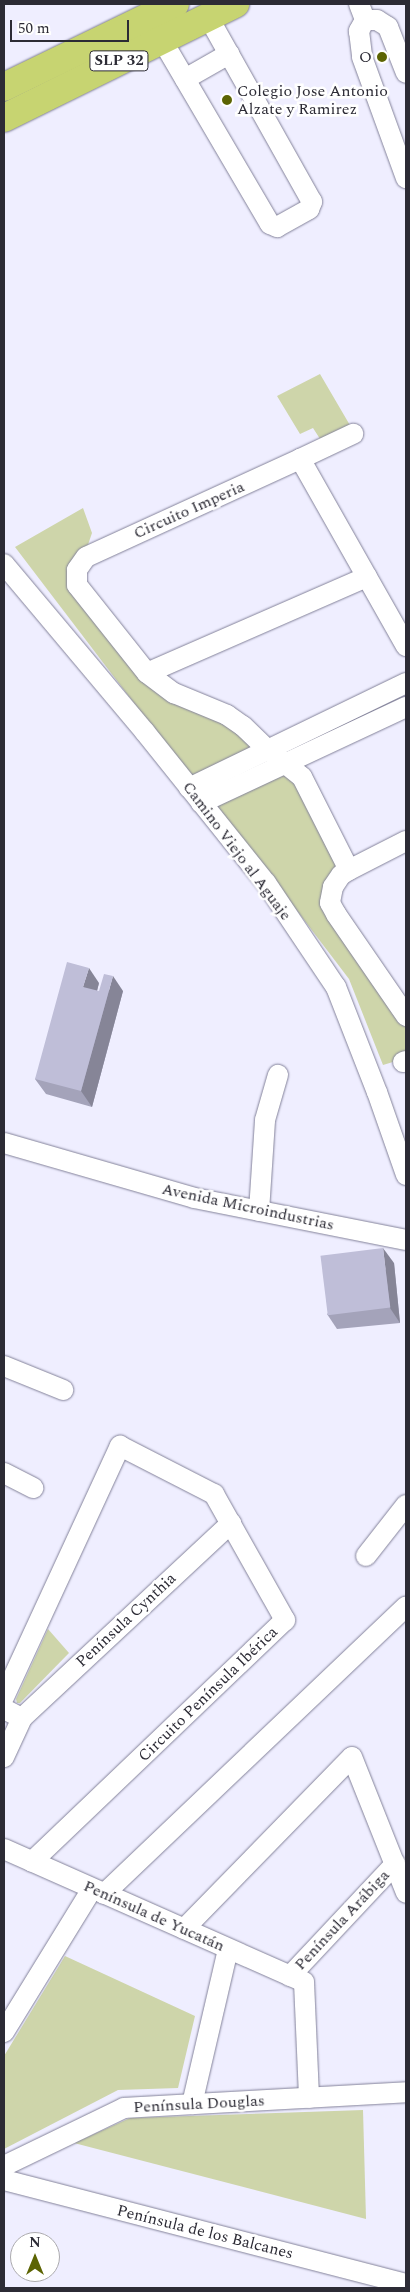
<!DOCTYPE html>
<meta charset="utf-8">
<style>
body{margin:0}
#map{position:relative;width:410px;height:2292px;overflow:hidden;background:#efeeff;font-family:Spectral,serif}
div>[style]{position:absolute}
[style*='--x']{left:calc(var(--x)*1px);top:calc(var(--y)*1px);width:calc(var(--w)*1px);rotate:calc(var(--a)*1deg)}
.green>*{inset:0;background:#ced5aa}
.roads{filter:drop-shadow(0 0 1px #83829a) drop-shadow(0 0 1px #83829a)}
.minor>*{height:20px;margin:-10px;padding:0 10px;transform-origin:10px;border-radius:10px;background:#fff}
.highway>*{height:28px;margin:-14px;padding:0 14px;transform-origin:14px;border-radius:14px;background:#c7d471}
.wall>*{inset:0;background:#a4a3ba}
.shaded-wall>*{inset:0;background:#868597}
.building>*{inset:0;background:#bfbed8;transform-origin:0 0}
.dots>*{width:14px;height:14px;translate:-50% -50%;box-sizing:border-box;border:2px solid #fff;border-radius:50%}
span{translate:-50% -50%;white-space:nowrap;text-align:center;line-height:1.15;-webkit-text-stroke:5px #fff;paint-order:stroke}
.shield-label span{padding:1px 4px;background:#fff;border:1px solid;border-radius:4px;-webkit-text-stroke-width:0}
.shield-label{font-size:15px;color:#2c2b35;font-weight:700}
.poi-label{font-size:16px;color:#2c2b35}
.right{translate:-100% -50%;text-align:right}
.left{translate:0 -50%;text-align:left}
.street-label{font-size:16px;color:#2c2b35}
.frame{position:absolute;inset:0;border:5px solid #2c2b35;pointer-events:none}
.north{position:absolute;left:10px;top:2232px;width:50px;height:50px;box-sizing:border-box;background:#fff;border:1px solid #abaaae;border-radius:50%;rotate:0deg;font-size:14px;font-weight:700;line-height:20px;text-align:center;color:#2c2b35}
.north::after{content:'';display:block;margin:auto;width:18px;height:22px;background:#5c6403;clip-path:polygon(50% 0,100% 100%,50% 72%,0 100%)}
.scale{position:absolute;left:10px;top:20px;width:119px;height:22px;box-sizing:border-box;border:2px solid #2c2b35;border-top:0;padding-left:6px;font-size:15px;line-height:18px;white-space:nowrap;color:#2c2b35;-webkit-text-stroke:4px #fff;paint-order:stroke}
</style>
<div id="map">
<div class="green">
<div style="clip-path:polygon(320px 374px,351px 427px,322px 442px,313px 428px,300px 434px,277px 396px)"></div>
<div style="clip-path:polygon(83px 508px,92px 533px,74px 586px,190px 703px,260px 747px,191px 778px,15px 547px)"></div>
<div style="clip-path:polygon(286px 771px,297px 780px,342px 869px,330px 882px,406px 1023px,406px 1058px,383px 1065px,349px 979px,215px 803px)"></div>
<div style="clip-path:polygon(48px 1629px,69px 1653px,20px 1703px,17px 1703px,16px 1699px)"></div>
<div style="clip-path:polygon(65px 1956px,195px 2016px,178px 2088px,118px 2090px,4px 2149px,4px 2056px)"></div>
<div style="clip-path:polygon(363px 2110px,366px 2219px,74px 2143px,130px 2118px)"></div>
</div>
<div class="roads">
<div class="minor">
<div style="--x:359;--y:4;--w:17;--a:69"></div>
<div style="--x:365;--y:20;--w:13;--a:119"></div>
<div style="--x:359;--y:31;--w:26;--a:83"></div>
<div style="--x:362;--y:57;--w:129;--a:70"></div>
<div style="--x:365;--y:20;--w:12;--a:0"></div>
<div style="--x:377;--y:20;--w:13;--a:32"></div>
<div style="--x:388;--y:27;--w:49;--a:68.6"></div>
<div style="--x:162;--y:40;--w:213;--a:59.6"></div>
<div style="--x:270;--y:224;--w:8;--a:23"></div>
<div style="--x:277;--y:227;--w:37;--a:-29"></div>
<div style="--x:309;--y:209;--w:8;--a:-67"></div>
<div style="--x:312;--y:202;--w:212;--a:-119.3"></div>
<div style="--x:185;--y:79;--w:51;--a:-29.6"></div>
<div style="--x:300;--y:459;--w:59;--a:-25.3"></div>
<div style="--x:4;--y:564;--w:219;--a:50"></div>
<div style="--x:145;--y:732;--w:193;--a:51.3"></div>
<div style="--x:266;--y:883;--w:125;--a:56.1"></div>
<div style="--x:336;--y:987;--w:113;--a:68.7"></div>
<div style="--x:377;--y:1092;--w:88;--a:70.7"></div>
<div style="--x:406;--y:646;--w:215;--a:-119.5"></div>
<div style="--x:300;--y:459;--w:235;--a:155.4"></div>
<div style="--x:86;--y:557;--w:16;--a:125"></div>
<div style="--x:77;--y:570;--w:15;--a:90"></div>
<div style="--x:77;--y:585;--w:112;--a:51.5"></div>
<div style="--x:147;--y:673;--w:34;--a:37"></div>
<div style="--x:174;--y:693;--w:57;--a:22.5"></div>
<div style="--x:227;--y:715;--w:19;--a:35"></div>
<div style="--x:243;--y:726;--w:33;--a:44"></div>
<div style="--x:267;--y:749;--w:45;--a:38.7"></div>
<div style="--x:302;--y:777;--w:104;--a:63.2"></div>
<div style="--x:349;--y:870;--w:9;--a:148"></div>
<div style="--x:341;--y:875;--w:14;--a:124"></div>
<div style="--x:333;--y:887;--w:16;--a:101"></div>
<div style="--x:330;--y:903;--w:13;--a:61"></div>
<div style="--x:336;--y:914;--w:124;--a:55.5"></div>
<div style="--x:147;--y:673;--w:240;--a:-23.6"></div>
<div style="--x:189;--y:788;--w:241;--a:-25.8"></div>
<div style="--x:201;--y:803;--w:226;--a:-25.1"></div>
<div style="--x:349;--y:870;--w:64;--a:-27"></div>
<div style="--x:403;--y:1062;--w:3;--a:-18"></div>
<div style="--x:4;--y:1143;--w:198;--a:16.1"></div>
<div style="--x:194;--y:1198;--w:216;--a:11.2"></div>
<div style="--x:259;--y:1211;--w:91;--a:-86.2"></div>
<div style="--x:265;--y:1120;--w:47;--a:-73.9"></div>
<div style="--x:4;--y:1366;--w:64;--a:22.1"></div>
<div style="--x:4;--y:1473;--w:33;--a:27"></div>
<div style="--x:366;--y:1556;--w:65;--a:-51.9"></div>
<div style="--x:4;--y:1697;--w:277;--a:-65.2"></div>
<div style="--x:120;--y:1446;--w:106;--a:27.1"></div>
<div style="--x:214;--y:1494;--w:145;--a:60.6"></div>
<div style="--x:285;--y:1620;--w:350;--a:136.3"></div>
<div style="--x:4;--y:1709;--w:20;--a:27"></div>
<div style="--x:22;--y:1718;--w:43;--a:114.8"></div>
<div style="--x:22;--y:1718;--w:286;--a:-43"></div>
<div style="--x:4;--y:1849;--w:328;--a:23.9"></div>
<div style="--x:304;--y:1982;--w:116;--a:87.5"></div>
<div style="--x:104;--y:1894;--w:417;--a:-43.6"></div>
<div style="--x:184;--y:1929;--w:240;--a:-45.7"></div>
<div style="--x:352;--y:1757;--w:146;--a:68.3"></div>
<div style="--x:290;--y:1976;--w:154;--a:-46.8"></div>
<div style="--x:4;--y:2032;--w:168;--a:-58.4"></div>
<div style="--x:192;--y:2104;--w:159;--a:-76.9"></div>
<div style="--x:4;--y:2166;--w:133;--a:-25.8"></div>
<div style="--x:124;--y:2108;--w:282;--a:-3.2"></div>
<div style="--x:4;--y:2180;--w:415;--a:14.5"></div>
</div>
<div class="highway">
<div style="--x:4;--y:87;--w:190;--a:-25.9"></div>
<div style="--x:4;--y:118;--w:258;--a:-26.3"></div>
</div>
</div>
<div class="wall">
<div style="clip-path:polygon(99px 983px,97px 991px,123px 991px,92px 1107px,46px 1094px,35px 1079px)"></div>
<div style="clip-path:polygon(394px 1263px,400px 1323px,337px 1329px,327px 1314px)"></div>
</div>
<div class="shaded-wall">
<div style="clip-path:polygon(89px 968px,99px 983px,94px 1002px,83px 987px)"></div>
<div style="clip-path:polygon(113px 976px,123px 991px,92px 1107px,81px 1091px)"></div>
<div style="clip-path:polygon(383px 1248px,394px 1263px,400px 1323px,390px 1308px)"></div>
</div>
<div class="building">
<div style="clip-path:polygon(67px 962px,89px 968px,83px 987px,99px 991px,104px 974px,113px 976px,81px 1091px,35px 1079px)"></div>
<div style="left:383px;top:1248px;width:60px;height:63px;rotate:83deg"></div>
</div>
<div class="dots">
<div style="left:382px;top:57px;background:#5c6403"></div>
<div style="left:227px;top:100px;background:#5c6403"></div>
</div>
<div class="shield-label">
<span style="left:119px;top:61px">SLP 32</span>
</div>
<div class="poi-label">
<span class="right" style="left:372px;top:57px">O</span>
<span class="left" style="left:237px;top:100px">Colegio Jose Antonio<br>Alzate y Ramirez</span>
</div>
<div class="street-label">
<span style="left:189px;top:510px;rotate:-24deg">Circuito Imperia</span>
<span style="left:237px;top:851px;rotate:53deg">Camino Viejo al Aguaje</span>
<span style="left:248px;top:1207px;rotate:12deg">Avenida Microindustrias</span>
<span style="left:126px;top:1620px;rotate:-43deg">Península Cynthia</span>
<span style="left:208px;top:1694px;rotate:-44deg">Circuito Península Ibérica</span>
<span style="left:154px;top:1916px;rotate:24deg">Península de Yucatán</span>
<span style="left:342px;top:1920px;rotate:-47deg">Península Arábiga</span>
<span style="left:199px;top:2104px;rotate:-3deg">Península Douglas</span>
<span style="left:205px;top:2232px;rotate:14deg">Península de los Balcanes</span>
</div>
<div class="frame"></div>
<div class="north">N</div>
<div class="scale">50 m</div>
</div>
